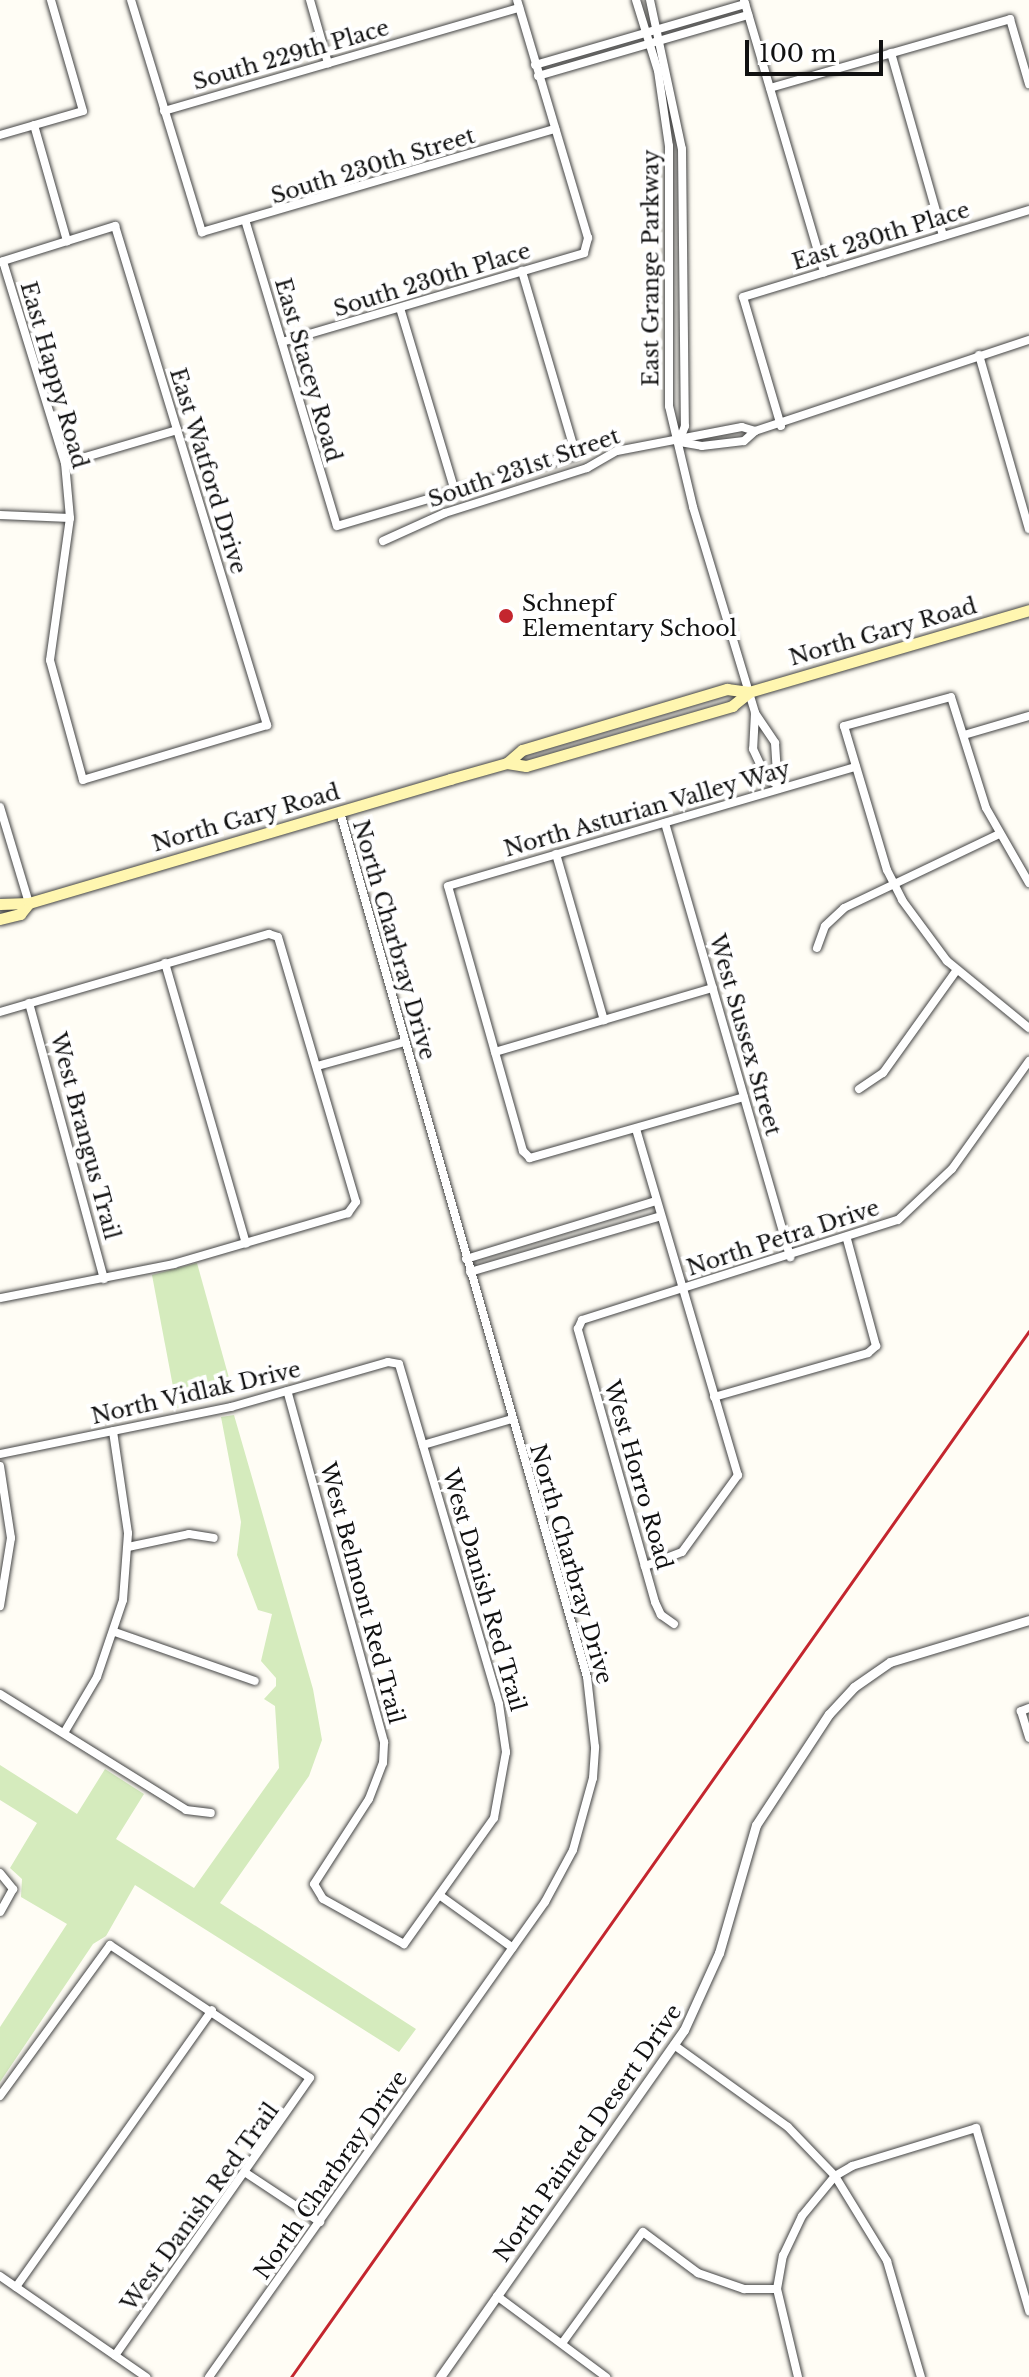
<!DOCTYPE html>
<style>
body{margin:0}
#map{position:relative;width:1029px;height:2377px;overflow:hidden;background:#fffdf5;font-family:"Libre Baskerville",serif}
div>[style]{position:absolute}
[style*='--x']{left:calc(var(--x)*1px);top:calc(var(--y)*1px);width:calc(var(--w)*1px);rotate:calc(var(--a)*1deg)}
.green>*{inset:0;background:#d5ebbd}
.roads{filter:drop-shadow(0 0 2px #444) drop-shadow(0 0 2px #444)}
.minor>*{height:8px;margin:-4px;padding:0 4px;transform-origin:4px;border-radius:4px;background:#fff}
.tertiary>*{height:9px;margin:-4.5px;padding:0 4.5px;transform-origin:4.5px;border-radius:4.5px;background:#fff}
.secondary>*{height:11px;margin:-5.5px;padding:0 5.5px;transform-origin:5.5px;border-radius:5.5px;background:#fff6b0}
.rail>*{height:3px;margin:-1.5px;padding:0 1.5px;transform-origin:1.5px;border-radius:1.5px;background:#c4262e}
.dots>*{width:22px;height:22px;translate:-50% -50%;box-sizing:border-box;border:4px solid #fff;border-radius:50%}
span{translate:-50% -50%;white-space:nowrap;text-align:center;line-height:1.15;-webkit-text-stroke:8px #fff;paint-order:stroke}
.street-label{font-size:22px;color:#111}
.poi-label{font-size:22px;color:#111}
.left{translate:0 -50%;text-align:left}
.scale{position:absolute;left:745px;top:40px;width:138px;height:36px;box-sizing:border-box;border:4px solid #111;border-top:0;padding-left:10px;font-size:24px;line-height:28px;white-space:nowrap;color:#111;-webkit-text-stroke:6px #fff;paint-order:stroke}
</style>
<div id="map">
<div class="green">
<div style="clip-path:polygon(197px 1263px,234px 1396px,177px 1408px,152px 1275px)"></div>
<div style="clip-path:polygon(234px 1415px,313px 1689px,322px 1740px,309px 1776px,220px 1903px,416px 2029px,399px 2052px,135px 1885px,106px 1936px,93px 1944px,0 2082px,0 2027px,67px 1924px,21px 1897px,22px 1879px,10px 1868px,37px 1823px,0 1800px,0 1765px,77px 1814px,105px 1769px,144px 1794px,116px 1839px,194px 1888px,279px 1768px,275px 1706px,264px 1699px,276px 1686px,276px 1678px,261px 1661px,272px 1614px,258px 1610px,237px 1555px,241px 1522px,221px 1417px)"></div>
</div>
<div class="roads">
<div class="minor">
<div style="--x:131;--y:0;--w:243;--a:73"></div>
<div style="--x:202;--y:232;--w:368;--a:-16.3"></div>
<div style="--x:310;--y:0;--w:66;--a:74.1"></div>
<div style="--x:636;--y:0;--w:74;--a:72.8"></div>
<div style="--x:658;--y:71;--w:76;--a:81.7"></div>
<div style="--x:669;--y:146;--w:260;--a:90"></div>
<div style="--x:669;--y:406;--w:104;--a:76.6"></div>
<div style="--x:693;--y:507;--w:215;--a:73.2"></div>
<div style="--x:755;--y:713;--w:36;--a:56"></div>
<div style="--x:775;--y:743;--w:46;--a:86.3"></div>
<div style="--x:650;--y:0;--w:152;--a:77.9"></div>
<div style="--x:682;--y:149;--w:277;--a:89.4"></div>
<div style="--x:685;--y:426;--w:17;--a:111"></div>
<div style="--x:744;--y:0;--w:284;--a:73.6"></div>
<div style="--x:891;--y:53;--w:190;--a:74.1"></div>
<div style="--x:535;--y:65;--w:219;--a:-16.2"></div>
<div style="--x:538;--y:76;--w:219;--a:-16.2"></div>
<div style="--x:770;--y:88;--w:250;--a:-16"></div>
<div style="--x:1010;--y:19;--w:68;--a:73.7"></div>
<div style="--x:164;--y:111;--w:370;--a:-16.2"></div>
<div style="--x:34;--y:125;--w:121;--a:74.1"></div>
<div style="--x:0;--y:135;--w:86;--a:-16.1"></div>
<div style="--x:83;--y:111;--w:116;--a:-106.1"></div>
<div style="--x:246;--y:223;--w:316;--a:73.3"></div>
<div style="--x:337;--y:526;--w:249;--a:-16.5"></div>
<div style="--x:576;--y:455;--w:192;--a:-106.4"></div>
<div style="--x:0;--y:262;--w:121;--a:-17.4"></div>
<div style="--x:115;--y:226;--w:522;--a:73.06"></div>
<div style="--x:267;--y:725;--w:192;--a:163.4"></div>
<div style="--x:83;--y:780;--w:124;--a:-105.4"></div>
<div style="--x:50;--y:660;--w:143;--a:-82"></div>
<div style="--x:70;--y:518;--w:55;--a:-95.2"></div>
<div style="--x:65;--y:463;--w:211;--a:-107.1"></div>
<div style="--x:400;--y:308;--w:191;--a:73.3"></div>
<div style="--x:282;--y:342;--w:315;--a:-16.4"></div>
<div style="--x:584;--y:253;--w:16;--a:-75"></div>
<div style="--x:588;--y:238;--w:248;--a:-106.6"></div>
<div style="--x:979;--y:355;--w:181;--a:74"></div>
<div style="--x:781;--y:426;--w:134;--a:-106.4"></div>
<div style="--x:743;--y:297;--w:299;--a:-16.9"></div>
<div style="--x:680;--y:442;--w:22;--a:10"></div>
<div style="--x:702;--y:446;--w:42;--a:-6.8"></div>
<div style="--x:744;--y:441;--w:15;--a:-42"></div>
<div style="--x:755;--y:431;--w:289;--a:-18.4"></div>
<div style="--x:65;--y:463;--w:117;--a:-16.4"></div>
<div style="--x:0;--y:515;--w:70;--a:2.5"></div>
<div style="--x:383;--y:541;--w:68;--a:-24.3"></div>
<div style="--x:445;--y:513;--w:149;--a:-17.6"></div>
<div style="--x:587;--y:468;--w:34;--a:-30"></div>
<div style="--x:617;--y:451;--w:127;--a:-10.9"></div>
<div style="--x:742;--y:427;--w:14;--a:17"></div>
<div style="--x:755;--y:713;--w:36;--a:93"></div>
<div style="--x:753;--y:749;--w:31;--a:65"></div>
<div style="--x:766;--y:777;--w:12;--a:35"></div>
<div style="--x:964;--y:735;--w:68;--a:-16.3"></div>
<div style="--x:0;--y:807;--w:100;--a:73.2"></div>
<div style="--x:665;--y:823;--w:452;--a:73.9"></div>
<div style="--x:556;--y:854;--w:173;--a:73.9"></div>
<div style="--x:1029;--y:883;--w:86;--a:-119.8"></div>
<div style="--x:986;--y:808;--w:116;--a:-107.5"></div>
<div style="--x:951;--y:697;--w:111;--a:164.8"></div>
<div style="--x:844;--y:726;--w:150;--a:73.4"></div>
<div style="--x:887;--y:870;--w:34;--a:63"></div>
<div style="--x:902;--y:900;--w:76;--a:53.6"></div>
<div style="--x:947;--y:961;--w:106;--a:39.3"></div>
<div style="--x:817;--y:948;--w:23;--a:-70"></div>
<div style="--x:825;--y:926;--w:26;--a:-43"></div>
<div style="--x:844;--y:908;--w:170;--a:-25.5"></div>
<div style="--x:165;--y:963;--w:292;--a:73.9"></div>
<div style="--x:29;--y:1003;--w:286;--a:74.8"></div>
<div style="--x:0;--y:1012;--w:280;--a:-16.2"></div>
<div style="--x:269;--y:934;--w:9;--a:18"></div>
<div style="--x:278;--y:937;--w:276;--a:73.6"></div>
<div style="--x:356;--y:1202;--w:14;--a:126"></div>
<div style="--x:348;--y:1213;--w:181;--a:163.7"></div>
<div style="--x:174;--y:1264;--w:177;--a:168.9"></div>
<div style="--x:495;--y:1052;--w:227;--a:-16.4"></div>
<div style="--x:317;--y:1066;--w:90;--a:-15.4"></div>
<div style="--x:859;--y:1089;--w:29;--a:-34"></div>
<div style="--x:883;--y:1073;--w:125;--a:-54.4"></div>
<div style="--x:744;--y:1097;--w:223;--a:164.1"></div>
<div style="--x:530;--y:1158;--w:10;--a:-135"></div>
<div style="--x:523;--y:1151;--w:275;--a:-105.8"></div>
<div style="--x:448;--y:886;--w:425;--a:-16.3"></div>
<div style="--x:636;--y:1129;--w:361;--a:73.6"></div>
<div style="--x:738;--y:1475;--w:95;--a:126"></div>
<div style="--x:682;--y:1552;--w:40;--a:159"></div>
<div style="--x:466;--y:1259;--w:199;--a:-17"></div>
<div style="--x:470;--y:1272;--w:199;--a:-16.3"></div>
<div style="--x:714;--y:1397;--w:160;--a:-15.9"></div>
<div style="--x:868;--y:1353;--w:11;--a:-41"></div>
<div style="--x:876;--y:1346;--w:111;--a:-105.2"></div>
<div style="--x:423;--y:1445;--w:93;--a:-16.3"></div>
<div style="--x:0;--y:1454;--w:236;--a:-11.5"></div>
<div style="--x:231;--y:1407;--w:163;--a:-16"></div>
<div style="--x:388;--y:1362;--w:11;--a:10"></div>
<div style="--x:399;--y:1364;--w:354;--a:73.6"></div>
<div style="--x:499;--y:1704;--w:49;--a:81.7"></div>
<div style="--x:506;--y:1752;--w:67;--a:100.3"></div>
<div style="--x:494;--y:1818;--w:155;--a:125.5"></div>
<div style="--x:404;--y:1944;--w:93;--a:-150.9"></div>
<div style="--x:323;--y:1899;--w:17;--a:-121"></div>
<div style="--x:314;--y:1884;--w:101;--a:-57.1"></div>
<div style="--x:369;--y:1799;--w:39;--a:-69"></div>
<div style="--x:383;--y:1763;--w:21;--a:-87"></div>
<div style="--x:384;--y:1742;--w:364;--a:-105.4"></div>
<div style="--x:0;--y:1466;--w:73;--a:81.3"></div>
<div style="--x:11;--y:1538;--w:69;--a:99.2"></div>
<div style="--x:128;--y:1547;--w:62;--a:-12"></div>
<div style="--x:189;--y:1534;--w:25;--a:9"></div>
<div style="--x:674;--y:1624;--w:16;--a:-145"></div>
<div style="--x:661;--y:1615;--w:14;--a:-115"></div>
<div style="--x:655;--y:1602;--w:284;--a:-105.8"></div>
<div style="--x:578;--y:1329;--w:10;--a:-66"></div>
<div style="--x:582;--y:1320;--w:331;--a:-17.6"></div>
<div style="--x:898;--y:1220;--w:74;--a:-43.4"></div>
<div style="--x:952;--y:1169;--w:133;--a:-54.5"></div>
<div style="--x:115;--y:1632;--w:148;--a:19.3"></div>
<div style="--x:0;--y:1694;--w:219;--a:31.9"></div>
<div style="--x:186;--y:1810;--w:25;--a:7"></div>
<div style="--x:1029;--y:1708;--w:9;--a:159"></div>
<div style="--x:1021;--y:1711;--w:28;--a:73"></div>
<div style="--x:64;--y:1733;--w:65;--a:-59.5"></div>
<div style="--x:97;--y:1677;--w:81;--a:-71.3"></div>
<div style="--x:123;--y:1600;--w:67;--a:-85.7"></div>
<div style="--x:128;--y:1533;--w:103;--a:-98.4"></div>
<div style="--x:0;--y:1873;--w:21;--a:51"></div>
<div style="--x:13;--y:1889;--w:26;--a:119"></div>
<div style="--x:442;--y:1897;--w:87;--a:35.7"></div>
<div style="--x:674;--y:2045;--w:140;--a:35.7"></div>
<div style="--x:788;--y:2127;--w:68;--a:46.2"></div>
<div style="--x:835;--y:2176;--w:100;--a:58.5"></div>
<div style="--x:887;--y:2261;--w:121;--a:73.7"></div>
<div style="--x:0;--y:2096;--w:187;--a:-53.9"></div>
<div style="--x:110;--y:1945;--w:240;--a:33.6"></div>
<div style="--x:310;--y:2078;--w:339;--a:125.1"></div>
<div style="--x:246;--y:2173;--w:89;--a:33.5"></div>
<div style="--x:0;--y:2276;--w:178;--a:34.7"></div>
<div style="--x:16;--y:2287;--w:339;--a:-54.7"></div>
<div style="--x:497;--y:2296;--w:136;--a:36.6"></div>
<div style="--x:563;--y:2342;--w:136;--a:-54"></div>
<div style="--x:643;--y:2232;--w:69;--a:36.7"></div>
<div style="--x:698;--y:2273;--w:49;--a:19.2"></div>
<div style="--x:744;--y:2289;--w:33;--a:0"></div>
<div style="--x:209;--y:2377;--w:582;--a:-54.73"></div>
<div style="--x:545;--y:1902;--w:59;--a:-61.7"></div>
<div style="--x:573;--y:1850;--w:75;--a:-74.5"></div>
<div style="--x:593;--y:1778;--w:31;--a:-86"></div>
<div style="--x:595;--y:1747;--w:70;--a:-96.5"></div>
<div style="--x:587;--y:1677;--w:900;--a:-105.94"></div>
<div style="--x:798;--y:2377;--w:90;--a:-103.4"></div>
<div style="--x:777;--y:2289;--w:34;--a:-80"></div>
<div style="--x:783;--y:2256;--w:44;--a:-64.6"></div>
<div style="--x:802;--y:2216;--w:52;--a:-50.5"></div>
<div style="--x:835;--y:2176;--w:20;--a:-30"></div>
<div style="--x:852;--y:2166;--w:130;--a:-17"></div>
<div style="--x:976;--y:2128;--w:191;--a:73.8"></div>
</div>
<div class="tertiary">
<div style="--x:440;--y:2377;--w:424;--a:-54.9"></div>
<div style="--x:684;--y:2030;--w:85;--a:-65.6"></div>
<div style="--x:719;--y:1953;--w:133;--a:-73.9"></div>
<div style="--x:756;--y:1825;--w:133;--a:-56.7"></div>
<div style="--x:829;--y:1714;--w:37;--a:-47"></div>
<div style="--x:854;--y:1687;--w:44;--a:-34.8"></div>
<div style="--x:890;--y:1662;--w:145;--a:-16.8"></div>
</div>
<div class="secondary">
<div style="--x:507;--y:763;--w:20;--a:-41"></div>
<div style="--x:522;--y:750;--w:214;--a:-16.6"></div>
<div style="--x:727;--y:689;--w:22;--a:8"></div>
<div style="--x:749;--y:692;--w:292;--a:-16.3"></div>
<div style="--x:0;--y:904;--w:29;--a:-2"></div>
<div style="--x:0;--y:919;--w:21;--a:-14"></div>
<div style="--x:20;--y:914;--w:14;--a:-51"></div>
<div style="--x:29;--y:903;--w:439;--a:-16.4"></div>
<div style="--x:450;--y:779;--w:59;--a:-15.7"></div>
<div style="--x:507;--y:763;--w:19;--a:9"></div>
<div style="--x:526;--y:766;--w:215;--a:-16.2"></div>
<div style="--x:732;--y:706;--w:22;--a:-39"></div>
</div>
</div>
<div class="rail">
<div style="--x:291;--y:2377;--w:1280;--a:-54.8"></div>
</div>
<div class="dots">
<div style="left:506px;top:616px;background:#c4262e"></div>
</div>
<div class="street-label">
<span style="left:291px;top:55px;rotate:-16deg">South 229th Place</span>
<span style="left:373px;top:166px;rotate:-17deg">South 230th Street</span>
<span style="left:881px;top:236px;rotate:-17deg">East 230th Place</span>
<span style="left:651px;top:268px;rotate:-90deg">East Grange Parkway</span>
<span style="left:432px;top:280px;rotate:-17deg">South 230th Place</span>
<span style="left:308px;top:370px;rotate:74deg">East Stacey Road</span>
<span style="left:54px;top:375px;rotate:74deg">East Happy Road</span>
<span style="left:524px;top:468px;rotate:-19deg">South 231st Street</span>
<span style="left:208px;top:471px;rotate:73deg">East Watford Drive</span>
<span style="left:883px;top:632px;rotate:-16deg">North Gary Road</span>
<span style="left:647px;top:809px;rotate:-16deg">North Asturian Valley Way</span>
<span style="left:246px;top:818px;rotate:-16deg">North Gary Road</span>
<span style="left:394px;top:940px;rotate:74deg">North Charbray Drive</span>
<span style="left:745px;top:1035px;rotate:74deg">West Sussex Street</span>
<span style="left:85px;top:1136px;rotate:75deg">West Brangus Trail</span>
<span style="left:783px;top:1238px;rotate:-18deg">North Petra Drive</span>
<span style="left:196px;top:1393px;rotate:-13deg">North Vidlak Drive</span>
<span style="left:638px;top:1475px;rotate:74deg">West Horro Road</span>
<span style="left:571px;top:1564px;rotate:74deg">North Charbray Drive</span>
<span style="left:484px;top:1590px;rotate:74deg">West Danish Red Trail</span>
<span style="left:362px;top:1593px;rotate:75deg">West Belmont Red Trail</span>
<span style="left:588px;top:2133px;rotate:-55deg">North Painted Desert Drive</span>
<span style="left:331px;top:2175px;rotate:-55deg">North Charbray Drive</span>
<span style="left:200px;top:2207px;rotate:-54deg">West Danish Red Trail</span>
</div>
<div class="poi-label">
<span class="left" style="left:522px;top:616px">Schnepf<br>Elementary School</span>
</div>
<div class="scale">100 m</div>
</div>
